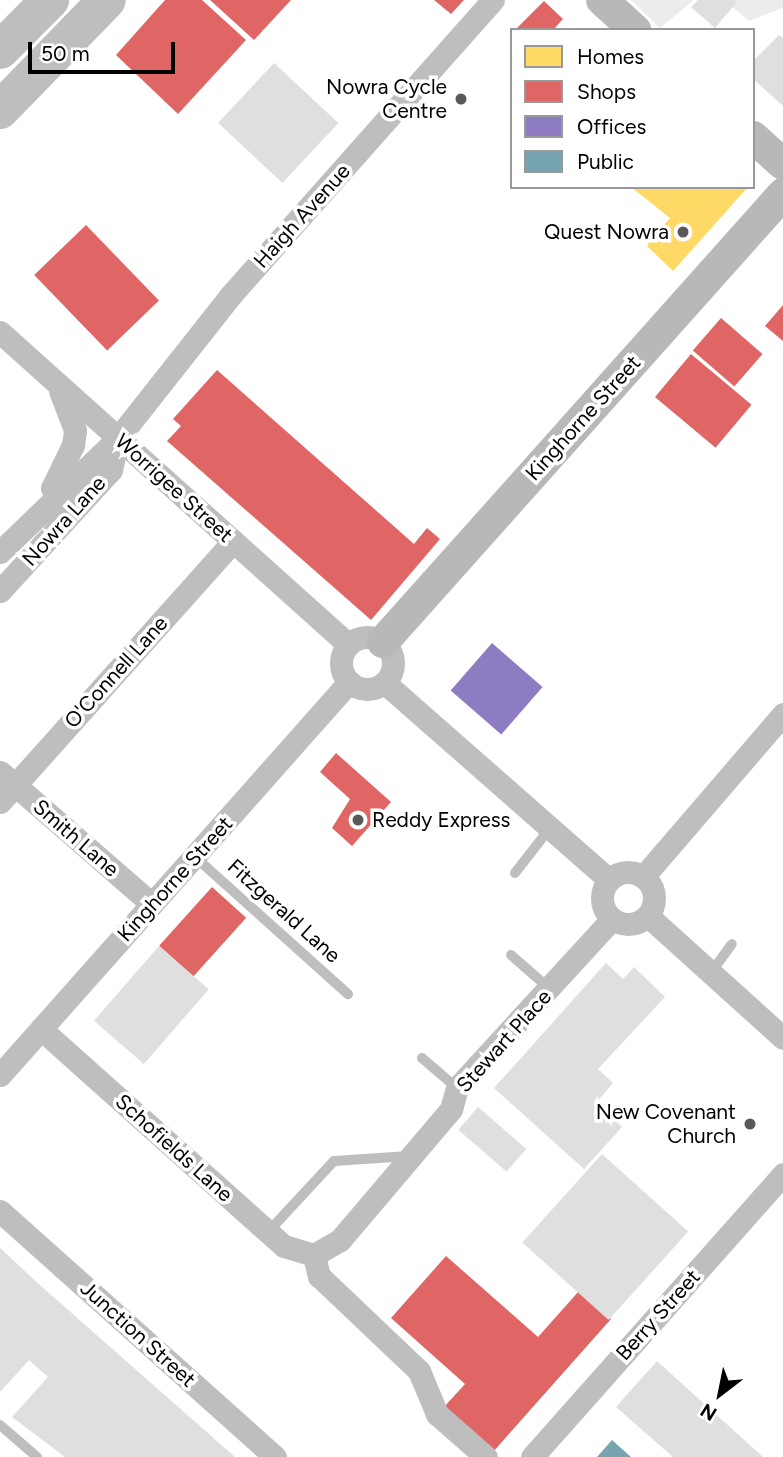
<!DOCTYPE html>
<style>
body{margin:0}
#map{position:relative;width:783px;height:1457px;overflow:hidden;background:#fff;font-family:Figtree,sans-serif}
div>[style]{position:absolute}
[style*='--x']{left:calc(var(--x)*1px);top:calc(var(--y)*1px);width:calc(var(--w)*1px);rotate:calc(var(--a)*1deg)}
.green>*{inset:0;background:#ececec}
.homes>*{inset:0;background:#ffd966}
.shops>*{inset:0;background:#e06666;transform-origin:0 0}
.offices>*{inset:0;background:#8e7cc3;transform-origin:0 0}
.public>*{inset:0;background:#76a5af}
.building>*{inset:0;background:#dfdfdf;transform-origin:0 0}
.lane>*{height:10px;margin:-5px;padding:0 5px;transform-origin:5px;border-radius:5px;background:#bebebe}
.street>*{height:23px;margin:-11.5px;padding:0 11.5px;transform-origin:11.5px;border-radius:11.5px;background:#bebebe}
.street>.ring{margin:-11.5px;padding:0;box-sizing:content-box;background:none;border:23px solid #bebebe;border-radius:50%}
.secondary>*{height:32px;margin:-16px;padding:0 16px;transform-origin:16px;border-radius:16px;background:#b8b8b8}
.highway>*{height:38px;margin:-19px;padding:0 19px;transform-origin:19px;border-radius:19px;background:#bebebe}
.dots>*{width:19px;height:19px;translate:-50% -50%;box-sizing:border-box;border:4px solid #fff;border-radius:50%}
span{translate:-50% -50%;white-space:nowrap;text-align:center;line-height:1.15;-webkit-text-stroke:7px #fff;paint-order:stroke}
.poi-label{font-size:21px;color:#000}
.right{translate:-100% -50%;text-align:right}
.left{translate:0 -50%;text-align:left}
.street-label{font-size:21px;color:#000}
.legend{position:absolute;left:510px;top:28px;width:245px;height:161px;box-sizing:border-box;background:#fff;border:2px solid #999;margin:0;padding:9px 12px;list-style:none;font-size:21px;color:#000}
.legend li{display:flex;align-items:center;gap:14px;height:35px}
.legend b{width:35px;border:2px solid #999}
.north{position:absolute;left:685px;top:1359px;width:70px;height:70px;-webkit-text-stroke:5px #fff;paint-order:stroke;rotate:212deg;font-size:19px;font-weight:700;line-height:28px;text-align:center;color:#000}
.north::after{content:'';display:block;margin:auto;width:24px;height:32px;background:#000;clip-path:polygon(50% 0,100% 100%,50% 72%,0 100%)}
.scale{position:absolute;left:28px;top:42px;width:147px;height:32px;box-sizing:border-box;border:4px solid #000;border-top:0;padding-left:9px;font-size:21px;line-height:24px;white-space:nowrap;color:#000;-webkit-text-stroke:5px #fff;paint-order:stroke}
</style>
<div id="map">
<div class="green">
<div style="clip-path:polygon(631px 0,694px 0,660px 28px)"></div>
<div style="clip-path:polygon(724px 0,783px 0,783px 8px,749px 21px)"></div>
</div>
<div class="homes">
<div style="clip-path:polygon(631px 187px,748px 187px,673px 271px,646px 245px,670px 218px)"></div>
</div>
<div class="shops">
<div style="clip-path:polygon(165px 0,202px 0,246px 40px,178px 114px,116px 55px)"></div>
<div style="clip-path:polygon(210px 0,291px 0,254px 40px)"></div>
<div style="clip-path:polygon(434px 0,464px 0,451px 14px)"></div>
<div style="clip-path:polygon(544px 1px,563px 19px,553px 30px,515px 30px)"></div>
<div style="left:86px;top:225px;width:105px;height:72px;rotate:46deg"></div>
<div style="clip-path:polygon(783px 305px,783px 341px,765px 326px)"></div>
<div style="left:721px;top:318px;width:55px;height:43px;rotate:41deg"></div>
<div style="left:691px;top:354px;width:79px;height:56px;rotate:40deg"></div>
<div style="clip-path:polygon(217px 370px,414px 544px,427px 528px,440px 539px,371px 620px,167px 441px,181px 426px,173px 419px)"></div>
<div style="clip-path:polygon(336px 753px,391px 802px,352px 846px,332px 828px,350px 799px,320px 772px)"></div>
<div style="left:212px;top:887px;width:46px;height:79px;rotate:42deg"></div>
<div style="clip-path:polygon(446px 1256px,538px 1337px,579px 1291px,611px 1319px,493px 1452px,444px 1407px,465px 1384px,391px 1318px)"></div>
</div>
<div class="offices">
<div style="left:492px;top:643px;width:67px;height:63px;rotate:41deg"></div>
</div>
<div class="public">
<div style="clip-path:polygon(612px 1440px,631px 1457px,597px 1457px)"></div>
</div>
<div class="building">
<div style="clip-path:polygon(698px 0,735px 0,737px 2px,715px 28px,691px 7px)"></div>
<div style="clip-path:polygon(779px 35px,783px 38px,783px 106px,753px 79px,753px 61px)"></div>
<div style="left:274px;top:63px;width:88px;height:82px;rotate:43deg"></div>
<div style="left:159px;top:946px;width:66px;height:99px;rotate:41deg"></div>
<div style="clip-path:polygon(606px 963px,623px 979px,634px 967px,665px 997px,598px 1069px,613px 1083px,596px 1103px,622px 1127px,584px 1169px,494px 1088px)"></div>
<div style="left:478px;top:1107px;width:64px;height:30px;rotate:41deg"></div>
<div style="left:602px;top:1154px;width:116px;height:119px;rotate:42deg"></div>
<div style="clip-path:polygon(0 1248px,41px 1286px,235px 1457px,65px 1457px,12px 1417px,48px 1377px,29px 1360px,0 1392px)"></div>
<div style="clip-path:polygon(657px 1361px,763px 1457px,673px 1457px,616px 1407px)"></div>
</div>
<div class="lane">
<div style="--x:194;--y:856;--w:207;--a:41.9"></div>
<div style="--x:515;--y:873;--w:57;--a:-52.1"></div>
<div style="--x:511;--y:955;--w:52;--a:41.1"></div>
<div style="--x:710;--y:974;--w:37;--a:-54"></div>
<div style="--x:422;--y:1058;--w:46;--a:40.6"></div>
<div style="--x:268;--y:1232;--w:97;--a:-47.1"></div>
<div style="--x:334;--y:1161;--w:75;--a:-3.8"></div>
<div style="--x:0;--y:1425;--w:49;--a:40.9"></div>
</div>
<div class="street">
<div style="--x:0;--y:332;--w:467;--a:41.9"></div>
<div style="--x:52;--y:488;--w:48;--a:-64"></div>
<div style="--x:73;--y:445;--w:15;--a:-82"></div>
<div style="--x:75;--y:430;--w:42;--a:-111"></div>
<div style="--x:0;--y:552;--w:164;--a:-44"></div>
<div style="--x:118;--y:438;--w:181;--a:-51.7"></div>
<div style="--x:230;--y:296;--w:396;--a:-48.4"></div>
<div style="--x:0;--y:591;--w:164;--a:-47.5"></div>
<div style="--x:111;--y:470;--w:33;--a:-78"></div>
<div class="ring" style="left:341px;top:637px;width:29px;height:29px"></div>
<div style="--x:385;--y:683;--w:298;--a:41.3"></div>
<div style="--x:0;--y:772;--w:201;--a:41"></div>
<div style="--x:0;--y:802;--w:350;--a:-48.2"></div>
<div class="ring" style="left:602px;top:872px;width:29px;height:29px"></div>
<div style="--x:643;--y:877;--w:215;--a:-49.3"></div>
<div style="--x:648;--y:916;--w:182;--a:42.1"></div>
<div style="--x:41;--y:1029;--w:326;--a:41.8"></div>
<div style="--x:284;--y:1246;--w:31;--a:17"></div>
<div style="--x:314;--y:1255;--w:30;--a:-30"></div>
<div style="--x:340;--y:1240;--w:172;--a:-49.7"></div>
<div style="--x:451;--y:1109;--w:22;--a:-74"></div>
<div style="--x:457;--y:1088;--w:229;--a:-47.5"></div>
<div style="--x:0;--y:1075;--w:526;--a:-48.39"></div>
<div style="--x:0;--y:1211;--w:369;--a:41.8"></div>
<div style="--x:314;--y:1255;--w:22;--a:77"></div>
<div style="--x:319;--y:1276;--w:138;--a:43.5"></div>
<div style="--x:419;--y:1371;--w:47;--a:67.3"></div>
<div style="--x:437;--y:1414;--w:65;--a:41.3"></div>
<div style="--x:532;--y:1457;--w:378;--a:-48.4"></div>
</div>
<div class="secondary">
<div style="--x:602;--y:0;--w:45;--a:42.3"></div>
<div style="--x:753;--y:137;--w:40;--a:42"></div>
<div style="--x:383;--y:642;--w:601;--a:-48.24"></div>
</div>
<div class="highway">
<div style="--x:0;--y:50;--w:71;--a:-45"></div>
<div style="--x:0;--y:110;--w:153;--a:-45.8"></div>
</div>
<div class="dots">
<div style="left:461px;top:99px;background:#595959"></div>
<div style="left:683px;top:232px;background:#595959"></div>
<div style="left:358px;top:820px;background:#595959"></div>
<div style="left:750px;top:1124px;background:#595959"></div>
</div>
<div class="poi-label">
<span class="right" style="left:447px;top:99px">Nowra Cycle<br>Centre</span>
<span class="right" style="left:669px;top:232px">Quest Nowra</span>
<span class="left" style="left:372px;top:820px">Reddy Express</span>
<span class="right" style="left:736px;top:1124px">New Covenant<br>Church</span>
</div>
<div class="street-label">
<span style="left:302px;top:216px;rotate:-48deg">Haigh Avenue</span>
<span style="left:583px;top:418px;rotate:-48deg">Kinghorne Street</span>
<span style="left:174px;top:488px;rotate:42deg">Worrigee Street</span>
<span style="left:64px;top:521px;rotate:-48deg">Nowra Lane</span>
<span style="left:116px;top:672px;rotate:-48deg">O'Connell Lane</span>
<span style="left:76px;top:838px;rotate:41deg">Smith Lane</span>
<span style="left:175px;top:879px;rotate:-48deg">Kinghorne Street</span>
<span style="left:284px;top:911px;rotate:42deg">Fitzgerald Lane</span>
<span style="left:504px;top:1041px;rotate:-48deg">Stewart Place</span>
<span style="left:174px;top:1148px;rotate:42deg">Schofields Lane</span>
<span style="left:658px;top:1315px;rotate:-48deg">Berry Street</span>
<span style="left:138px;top:1334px;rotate:42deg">Junction Street</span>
</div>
<ul class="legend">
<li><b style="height:19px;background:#ffd966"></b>Homes</li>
<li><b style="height:19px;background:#e06666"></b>Shops</li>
<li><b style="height:19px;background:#8e7cc3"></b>Offices</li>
<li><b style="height:19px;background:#76a5af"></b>Public</li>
</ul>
<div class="north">N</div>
<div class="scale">50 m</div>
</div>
